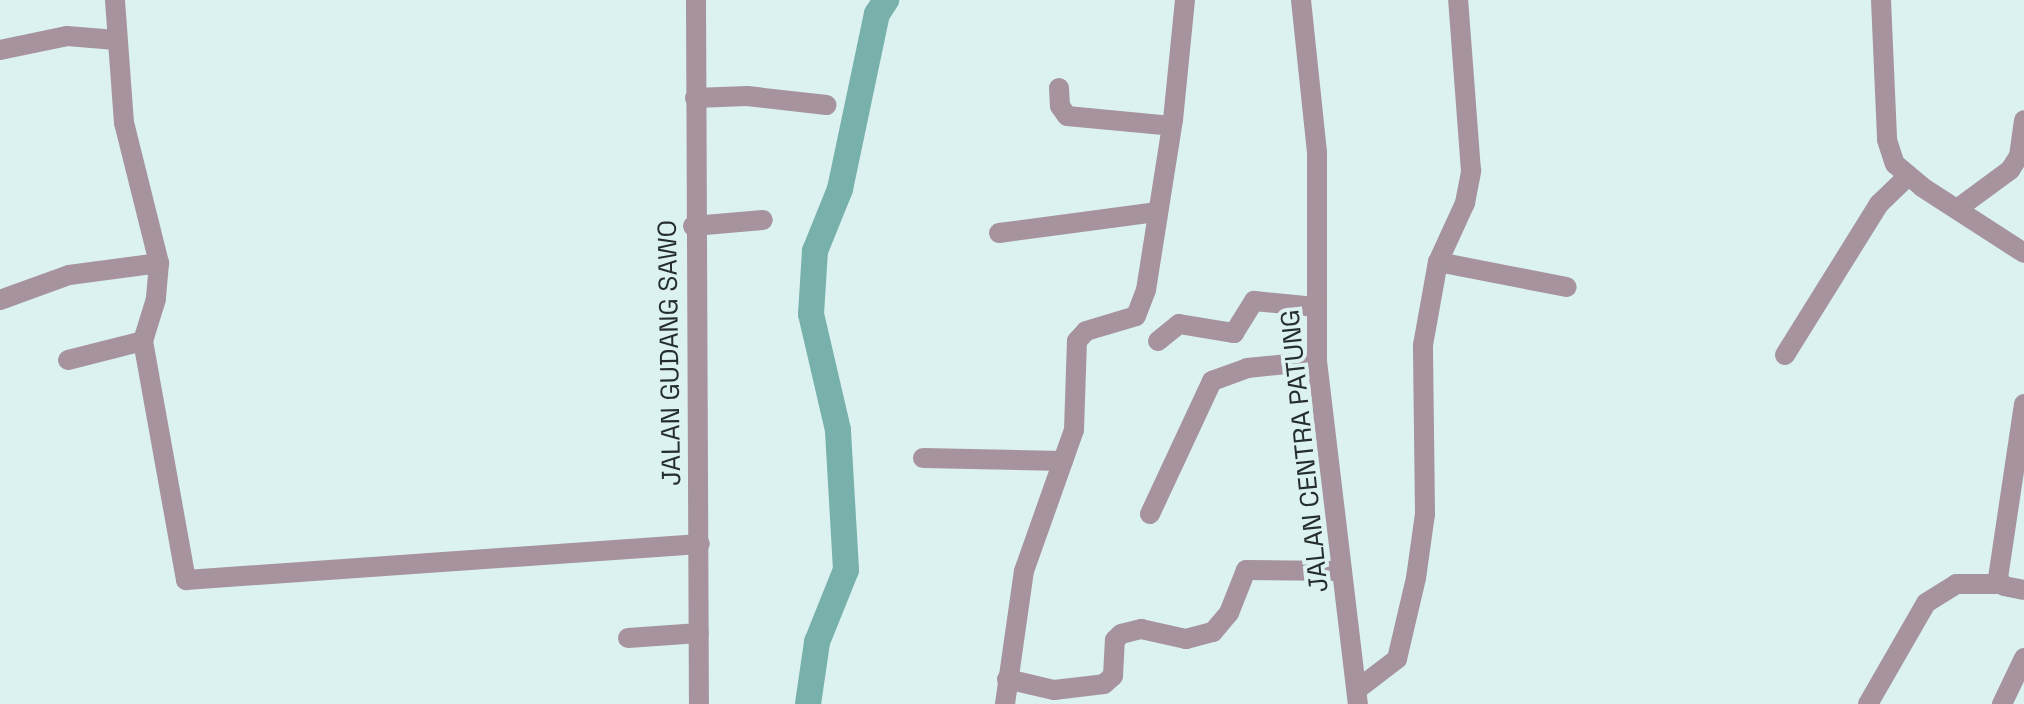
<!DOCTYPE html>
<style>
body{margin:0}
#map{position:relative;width:2024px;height:704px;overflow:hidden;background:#dbf2f0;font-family:"Space Grotesk",sans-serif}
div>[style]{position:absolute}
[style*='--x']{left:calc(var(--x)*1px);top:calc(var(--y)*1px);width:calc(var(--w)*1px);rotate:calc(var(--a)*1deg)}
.river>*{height:26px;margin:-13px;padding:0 13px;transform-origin:13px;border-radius:13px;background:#78b1ac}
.minor>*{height:20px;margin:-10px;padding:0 10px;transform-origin:10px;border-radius:10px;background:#a6939d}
span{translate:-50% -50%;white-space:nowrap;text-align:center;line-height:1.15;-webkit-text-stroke:8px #dbf2f0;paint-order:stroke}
.street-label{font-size:26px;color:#252d2d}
</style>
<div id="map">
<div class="river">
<div style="--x:808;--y:704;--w:63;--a:-81.7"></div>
<div style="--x:817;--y:642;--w:78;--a:-68.1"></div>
<div style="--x:846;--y:570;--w:140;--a:-93.3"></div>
<div style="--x:838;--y:430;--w:119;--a:-103.1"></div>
<div style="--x:811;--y:314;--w:63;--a:-86.4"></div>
<div style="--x:815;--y:251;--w:67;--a:-68"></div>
<div style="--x:840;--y:189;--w:179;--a:-78.1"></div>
<div style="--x:877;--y:14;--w:17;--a:-57"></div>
</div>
<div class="minor">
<div style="--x:696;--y:0;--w:704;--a:89.76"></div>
<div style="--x:1301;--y:0;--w:153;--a:84"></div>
<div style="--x:1317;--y:152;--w:209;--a:90"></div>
<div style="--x:1317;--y:361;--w:345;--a:83.2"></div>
<div style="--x:1881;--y:0;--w:140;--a:87.5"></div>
<div style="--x:1887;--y:140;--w:25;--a:72"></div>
<div style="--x:1895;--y:164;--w:35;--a:40"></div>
<div style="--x:1922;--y:187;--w:121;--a:32.9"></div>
<div style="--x:0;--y:50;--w:68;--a:-11.8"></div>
<div style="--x:67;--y:36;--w:49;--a:4.7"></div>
<div style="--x:1059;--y:88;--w:18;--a:87"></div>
<div style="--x:1060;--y:106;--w:12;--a:55"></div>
<div style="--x:1067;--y:116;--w:105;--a:5.4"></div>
<div style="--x:695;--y:98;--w:52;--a:-2.2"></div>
<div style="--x:747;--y:96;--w:80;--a:6.5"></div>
<div style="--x:1957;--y:209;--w:66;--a:-36.3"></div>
<div style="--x:2010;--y:170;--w:17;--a:-57"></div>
<div style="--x:2019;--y:156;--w:36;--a:-82"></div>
<div style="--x:693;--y:226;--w:70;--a:-4.9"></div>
<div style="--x:999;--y:233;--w:158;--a:-7.6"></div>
<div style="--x:1438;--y:262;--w:131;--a:11"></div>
<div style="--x:159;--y:263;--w:36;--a:95"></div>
<div style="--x:156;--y:299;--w:44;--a:107.2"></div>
<div style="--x:143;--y:341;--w:243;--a:79.8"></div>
<div style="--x:186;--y:580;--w:515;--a:-4.01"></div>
<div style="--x:0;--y:300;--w:73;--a:-19.9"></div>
<div style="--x:69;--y:275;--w:91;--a:-7.6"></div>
<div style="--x:159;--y:263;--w:144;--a:-104"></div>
<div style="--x:124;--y:123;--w:123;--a:-94.2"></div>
<div style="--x:1158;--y:341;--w:27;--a:-39"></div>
<div style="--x:1179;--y:324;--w:56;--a:9.3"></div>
<div style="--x:1234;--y:333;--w:38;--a:-58"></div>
<div style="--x:1254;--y:301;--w:62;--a:5.5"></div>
<div style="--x:1785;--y:355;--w:178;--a:-58.1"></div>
<div style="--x:1879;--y:204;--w:40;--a:-44"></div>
<div style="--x:68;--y:360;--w:77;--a:-14.2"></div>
<div style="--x:2024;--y:404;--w:177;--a:98.5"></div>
<div style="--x:1998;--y:579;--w:9;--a:49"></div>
<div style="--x:2004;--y:586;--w:20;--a:11"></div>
<div style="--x:923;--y:458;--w:140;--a:1.2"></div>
<div style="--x:1150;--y:514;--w:147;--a:-65"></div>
<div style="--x:1212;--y:381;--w:37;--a:-20"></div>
<div style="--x:1247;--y:368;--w:70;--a:-5.7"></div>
<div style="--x:628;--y:638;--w:71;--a:-4"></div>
<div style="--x:1007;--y:679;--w:48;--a:13.2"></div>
<div style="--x:1054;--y:690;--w:50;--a:-6.8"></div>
<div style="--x:1104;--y:684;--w:12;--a:-42"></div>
<div style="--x:1113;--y:676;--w:36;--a:-87"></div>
<div style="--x:1115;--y:640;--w:8;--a:-45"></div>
<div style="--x:1121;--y:634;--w:21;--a:-14"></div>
<div style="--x:1141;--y:629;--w:46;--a:12.5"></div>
<div style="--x:1186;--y:639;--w:28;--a:-15"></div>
<div style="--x:1213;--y:632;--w:25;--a:-50"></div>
<div style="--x:1229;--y:613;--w:46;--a:-68.4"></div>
<div style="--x:1246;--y:570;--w:96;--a:0.6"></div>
<div style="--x:1359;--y:688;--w:48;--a:-37.3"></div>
<div style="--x:1397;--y:659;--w:83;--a:-76.8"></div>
<div style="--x:1416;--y:578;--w:65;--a:-82"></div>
<div style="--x:1425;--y:514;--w:169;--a:-90.7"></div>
<div style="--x:1423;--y:345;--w:84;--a:-79.8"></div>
<div style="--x:1438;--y:262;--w:65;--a:-65.4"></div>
<div style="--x:1465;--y:203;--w:33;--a:-79"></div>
<div style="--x:1471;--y:171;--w:171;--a:-94.3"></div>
<div style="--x:1005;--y:704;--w:134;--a:-81.9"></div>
<div style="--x:1024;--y:571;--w:150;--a:-70.5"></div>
<div style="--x:1074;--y:430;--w:89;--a:-88.1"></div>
<div style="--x:1077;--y:341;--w:13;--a:-48"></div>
<div style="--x:1086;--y:331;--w:52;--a:-16.7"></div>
<div style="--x:1136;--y:316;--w:28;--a:-69"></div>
<div style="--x:1146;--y:290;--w:172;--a:-81"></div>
<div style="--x:1173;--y:120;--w:121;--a:-84.3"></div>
<div style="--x:1868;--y:704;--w:116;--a:-60.1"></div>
<div style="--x:1926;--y:603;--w:36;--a:-32"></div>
<div style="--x:1956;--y:584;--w:44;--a:0"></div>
<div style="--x:2002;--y:704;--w:51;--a:-64.4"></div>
</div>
<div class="street-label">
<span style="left:670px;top:353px;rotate:-91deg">JALAN GUDANG SAWO</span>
<span style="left:1305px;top:451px;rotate:-96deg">JALAN CENTRA PATUNG</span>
</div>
</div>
